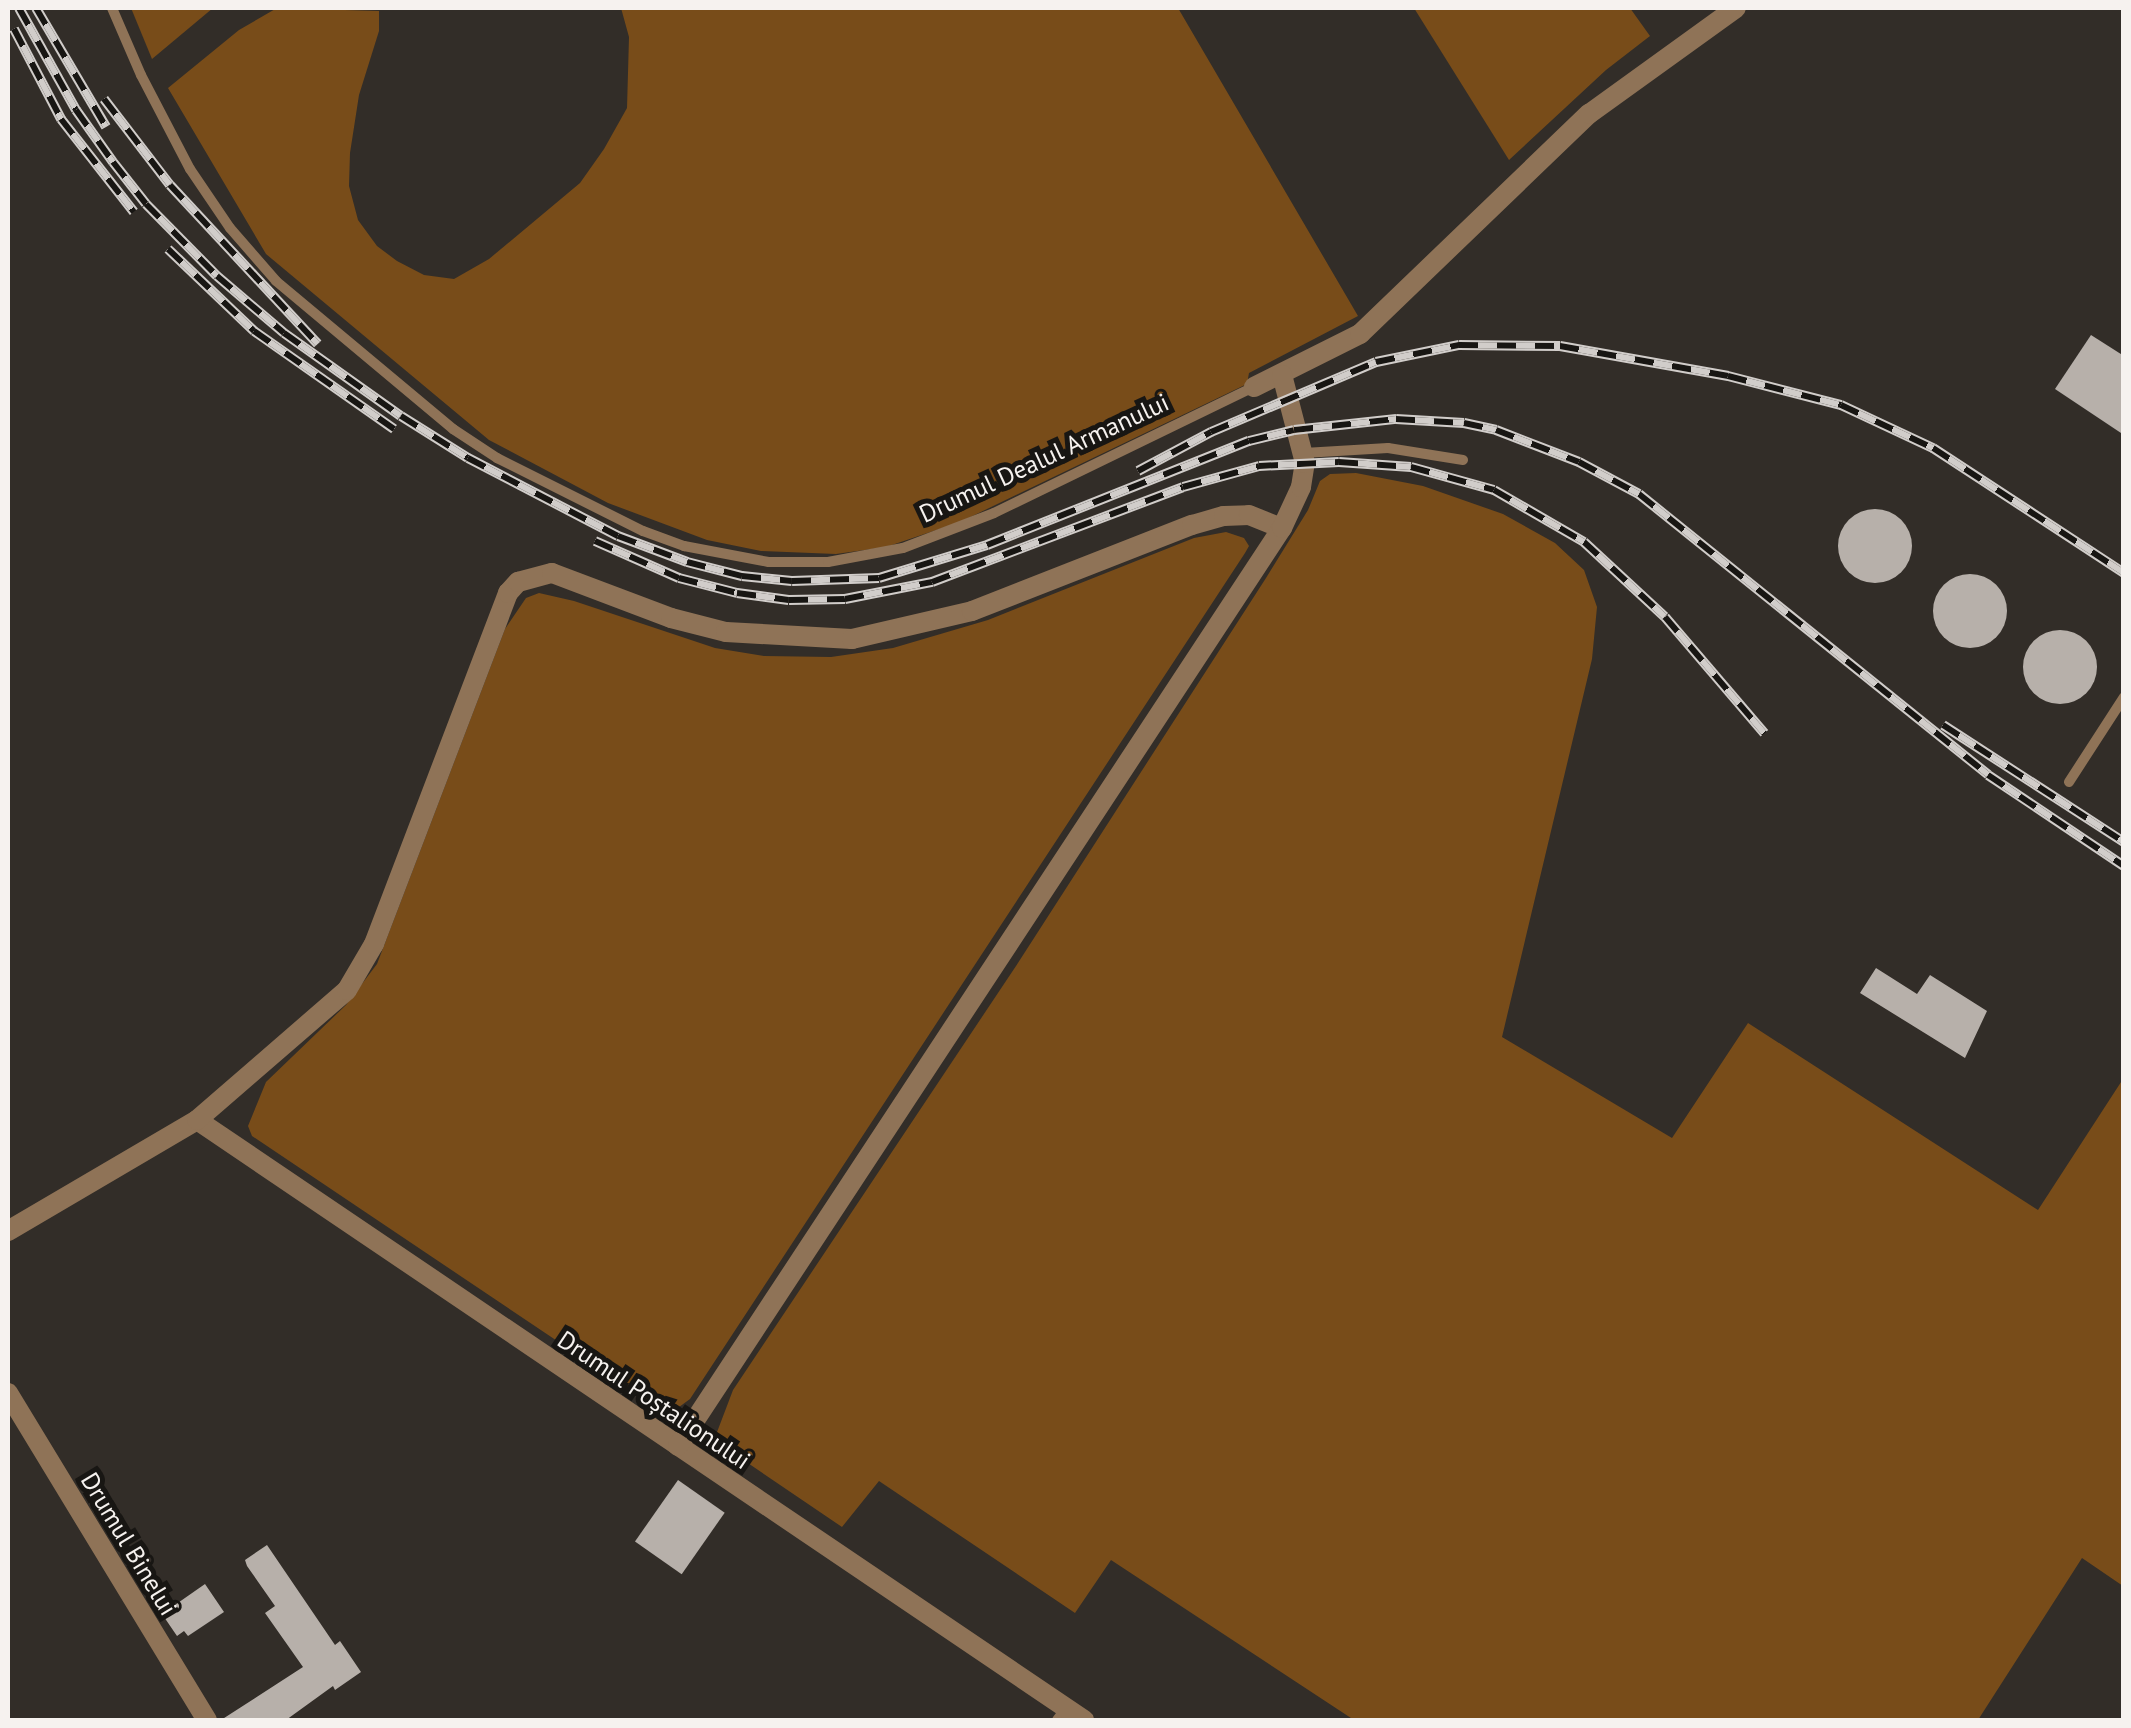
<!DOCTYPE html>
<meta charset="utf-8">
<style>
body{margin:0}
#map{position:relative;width:2131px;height:1728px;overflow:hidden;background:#322d28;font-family:"PT Sans",sans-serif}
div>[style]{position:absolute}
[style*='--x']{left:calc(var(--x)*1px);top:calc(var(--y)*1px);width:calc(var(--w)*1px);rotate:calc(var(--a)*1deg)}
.green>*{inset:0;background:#784c19}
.building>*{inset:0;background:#b7b0aa;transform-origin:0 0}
.round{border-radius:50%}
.service>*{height:10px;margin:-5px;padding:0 5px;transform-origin:5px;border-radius:5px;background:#8f7357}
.minor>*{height:20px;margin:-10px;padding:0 10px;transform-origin:10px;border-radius:10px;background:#8f7357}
.rail>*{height:10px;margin-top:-5px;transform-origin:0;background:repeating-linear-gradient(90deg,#181613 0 19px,#d1cdca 0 38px);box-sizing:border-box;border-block:2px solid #d1cdca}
span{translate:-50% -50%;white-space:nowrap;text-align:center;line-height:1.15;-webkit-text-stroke:10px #181613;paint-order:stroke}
.street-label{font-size:25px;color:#f6f2ef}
.frame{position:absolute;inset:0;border:10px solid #f6f2ef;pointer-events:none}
</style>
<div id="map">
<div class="green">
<div style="clip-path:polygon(131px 8px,213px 8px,152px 59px)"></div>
<div style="clip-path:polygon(277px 8px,379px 11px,379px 31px,359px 95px,350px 153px,349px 186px,358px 220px,377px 246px,397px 261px,424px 275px,454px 279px,489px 259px,580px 183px,604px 149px,627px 108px,629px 37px,621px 8px,1178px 8px,1358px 316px,1249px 373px,1247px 384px,960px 522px,886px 547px,836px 554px,761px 551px,707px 540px,608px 503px,489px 440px,266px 254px,168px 88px,239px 30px)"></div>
<div style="clip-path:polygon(1414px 8px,1630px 8px,1650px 36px,1606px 70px,1509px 160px)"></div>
<div style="clip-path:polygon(1356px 473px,1423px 486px,1503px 514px,1555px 543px,1584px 570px,1597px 607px,1592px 659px,1502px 1037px,1672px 1138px,1748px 1023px,2038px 1210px,2123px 1079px,2123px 1586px,2082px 1558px,1978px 1720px,1354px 1720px,1111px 1560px,1075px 1613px,879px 1481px,842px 1527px,714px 1440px,733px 1390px,1016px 966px,1266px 578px,1308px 510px,1320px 481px,1330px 474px)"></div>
<div style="clip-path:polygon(1226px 532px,1244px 538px,1249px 546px,1245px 553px,690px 1399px,675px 1410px,663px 1412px,252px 1136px,248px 1126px,266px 1082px,346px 1005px,377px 964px,505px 629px,526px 598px,539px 593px,574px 601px,715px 648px,764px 656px,831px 657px,893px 648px,988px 620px,1194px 538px)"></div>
</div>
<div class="building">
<div style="clip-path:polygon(2091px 335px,2124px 356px,2124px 435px,2055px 389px)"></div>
<div class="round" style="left:1838px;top:509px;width:74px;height:74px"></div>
<div class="round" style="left:1933px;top:574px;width:74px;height:74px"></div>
<div class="round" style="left:2023px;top:630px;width:74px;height:74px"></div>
<div style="clip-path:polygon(1876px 968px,1917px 994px,1930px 975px,1987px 1011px,1965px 1058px,1860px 993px)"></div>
<div style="left:678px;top:1480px;width:57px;height:75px;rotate:35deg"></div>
<div style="clip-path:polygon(267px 1545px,335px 1645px,340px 1641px,361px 1672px,335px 1690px,333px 1686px,286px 1720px,221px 1720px,303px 1667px,265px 1613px,275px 1606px,247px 1566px,245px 1560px)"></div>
<div style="clip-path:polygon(205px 1584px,224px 1612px,188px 1636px,184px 1631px,177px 1636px,162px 1614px)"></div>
</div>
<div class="service">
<div style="--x:112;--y:8;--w:73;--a:66.6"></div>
<div style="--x:141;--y:75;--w:106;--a:62.5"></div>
<div style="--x:190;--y:169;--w:71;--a:55.9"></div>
<div style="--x:230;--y:228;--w:70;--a:49"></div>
<div style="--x:276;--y:281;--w:231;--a:39.9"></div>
<div style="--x:453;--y:429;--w:53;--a:33.4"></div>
<div style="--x:497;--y:458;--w:163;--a:26.6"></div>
<div style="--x:643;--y:531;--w:44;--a:20.1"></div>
<div style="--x:684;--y:546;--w:86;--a:10.7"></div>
<div style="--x:769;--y:562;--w:59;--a:0"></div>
<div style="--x:828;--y:562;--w:76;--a:-10.6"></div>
<div style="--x:903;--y:548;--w:97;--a:-21"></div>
<div style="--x:994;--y:513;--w:288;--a:-25.9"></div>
<div style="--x:1304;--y:453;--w:84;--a:-3.4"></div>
<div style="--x:1388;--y:448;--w:76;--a:9.1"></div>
<div style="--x:2069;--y:782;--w:101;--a:-57.1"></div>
<div style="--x:1057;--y:1720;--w:15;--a:-53"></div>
</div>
<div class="minor">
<div style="--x:1254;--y:387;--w:119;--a:-26.6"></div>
<div style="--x:1360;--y:334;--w:318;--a:-43.9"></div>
<div style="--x:1589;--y:114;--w:181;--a:-35.8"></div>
<div style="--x:197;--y:1120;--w:1071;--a:34.08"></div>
<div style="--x:8;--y:1231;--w:219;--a:-30.4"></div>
<div style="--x:197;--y:1120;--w:198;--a:-40.9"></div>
<div style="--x:347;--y:990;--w:53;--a:-59.6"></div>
<div style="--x:374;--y:944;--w:376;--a:-69.1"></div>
<div style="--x:508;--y:593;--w:15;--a:-48"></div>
<div style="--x:518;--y:582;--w:35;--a:-15"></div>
<div style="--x:552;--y:573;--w:127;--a:20.7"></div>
<div style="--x:671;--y:618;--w:57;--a:14.3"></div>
<div style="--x:726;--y:632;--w:126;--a:3.2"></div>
<div style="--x:852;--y:639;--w:123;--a:-13.1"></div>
<div style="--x:972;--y:611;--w:236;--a:-21.4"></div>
<div style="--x:1192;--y:525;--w:33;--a:-16"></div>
<div style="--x:1224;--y:516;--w:25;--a:-2"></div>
<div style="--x:1249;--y:515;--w:35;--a:22"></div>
<div style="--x:8;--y:1393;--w:383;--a:58.7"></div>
<div style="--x:678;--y:1446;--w:1099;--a:-56.66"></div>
<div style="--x:1282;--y:528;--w:45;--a:-65.1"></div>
<div style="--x:1301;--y:487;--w:24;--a:-81"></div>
<div style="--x:1305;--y:463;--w:91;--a:-104.6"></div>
</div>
<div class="rail">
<div style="--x:19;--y:8;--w:117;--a:60.8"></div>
<div style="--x:76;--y:110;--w:64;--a:54.6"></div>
<div style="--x:113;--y:162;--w:53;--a:51.8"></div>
<div style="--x:146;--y:204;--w:101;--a:45.4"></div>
<div style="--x:217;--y:276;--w:88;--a:40.4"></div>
<div style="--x:284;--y:333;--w:143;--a:35.4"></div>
<div style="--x:401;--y:416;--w:79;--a:32.1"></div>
<div style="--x:468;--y:458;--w:169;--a:27.5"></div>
<div style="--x:618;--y:536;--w:74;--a:20.6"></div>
<div style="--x:687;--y:562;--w:57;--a:14.3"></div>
<div style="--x:742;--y:576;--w:50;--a:5.7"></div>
<div style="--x:792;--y:581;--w:87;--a:-2"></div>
<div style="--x:879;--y:578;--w:113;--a:-17"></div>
<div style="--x:987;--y:545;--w:282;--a:-21.7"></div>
<div style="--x:1249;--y:441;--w:46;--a:-13.7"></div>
<div style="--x:1294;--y:430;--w:103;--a:-6.2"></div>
<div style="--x:1396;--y:419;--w:68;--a:3.4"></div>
<div style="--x:1464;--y:423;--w:33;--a:12"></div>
<div style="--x:1496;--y:430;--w:89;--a:21.1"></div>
<div style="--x:1579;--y:462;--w:68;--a:28.1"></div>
<div style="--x:1639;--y:494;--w:448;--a:38.8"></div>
<div style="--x:1988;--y:775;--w:164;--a:33.8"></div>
<div style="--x:36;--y:8;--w:138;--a:59.5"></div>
<div style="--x:14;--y:29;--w:102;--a:62.4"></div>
<div style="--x:61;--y:119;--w:118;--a:51.9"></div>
<div style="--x:104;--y:99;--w:108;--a:52.5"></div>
<div style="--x:170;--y:185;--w:217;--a:47.1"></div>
<div style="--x:168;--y:249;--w:119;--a:43.6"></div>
<div style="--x:254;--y:331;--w:171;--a:35"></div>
<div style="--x:1138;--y:471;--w:83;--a:-28.1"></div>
<div style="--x:1211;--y:432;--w:179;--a:-23"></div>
<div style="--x:1376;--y:362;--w:85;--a:-11.6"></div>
<div style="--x:1459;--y:345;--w:101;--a:0.6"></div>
<div style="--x:1560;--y:346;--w:171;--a:10.1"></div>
<div style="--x:1728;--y:376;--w:117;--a:14.4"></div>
<div style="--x:1841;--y:405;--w:102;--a:25.1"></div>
<div style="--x:1933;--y:448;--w:228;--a:33.2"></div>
<div style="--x:595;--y:541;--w:92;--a:23.8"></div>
<div style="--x:679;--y:578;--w:60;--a:14.5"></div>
<div style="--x:737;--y:593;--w:52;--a:7.7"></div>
<div style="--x:789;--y:600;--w:56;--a:-1"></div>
<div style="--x:845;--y:599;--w:89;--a:-11.1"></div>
<div style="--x:932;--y:582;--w:268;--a:-20.7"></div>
<div style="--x:1183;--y:487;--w:79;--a:-15.4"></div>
<div style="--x:1259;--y:466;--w:80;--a:-2.9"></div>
<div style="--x:1339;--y:462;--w:72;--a:4"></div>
<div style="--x:1411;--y:467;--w:86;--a:15.5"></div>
<div style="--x:1494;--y:490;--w:104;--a:30"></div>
<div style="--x:1584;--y:542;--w:110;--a:42.8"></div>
<div style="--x:1665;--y:617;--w:153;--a:49.5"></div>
<div style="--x:1943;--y:725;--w:216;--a:32.9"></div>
</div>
<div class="street-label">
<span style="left:1044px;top:458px;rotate:-25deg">Drumul Dealul Armanului</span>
<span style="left:654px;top:1400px;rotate:34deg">Drumul Poștalionului</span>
<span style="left:129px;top:1544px;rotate:59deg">Drumul Binelui</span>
</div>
<div class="frame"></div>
</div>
